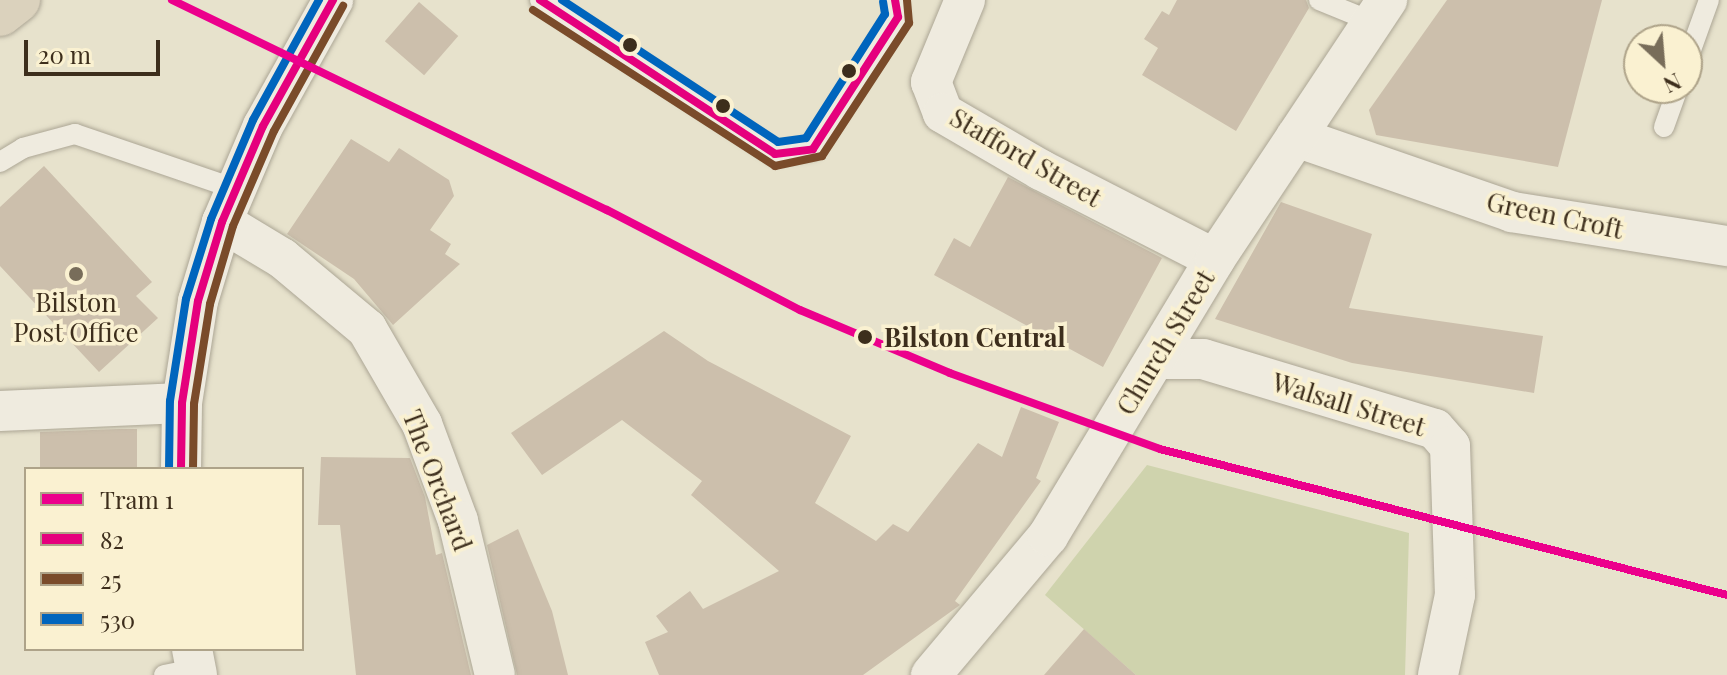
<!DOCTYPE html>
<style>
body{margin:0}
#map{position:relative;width:1727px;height:675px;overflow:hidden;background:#e7e2cc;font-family:"Playfair Display",serif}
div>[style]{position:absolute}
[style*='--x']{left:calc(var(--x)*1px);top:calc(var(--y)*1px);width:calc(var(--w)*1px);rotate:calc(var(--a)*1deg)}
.cemetery>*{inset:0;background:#cfd3ad}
.building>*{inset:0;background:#ccbfac;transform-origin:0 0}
.roads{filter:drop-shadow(0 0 2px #aca695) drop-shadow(0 0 2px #aca695)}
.lane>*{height:20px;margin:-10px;padding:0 10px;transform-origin:10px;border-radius:10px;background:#efebdf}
.street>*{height:40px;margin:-20px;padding:0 20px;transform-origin:20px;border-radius:20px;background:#efebdf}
.highway>*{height:44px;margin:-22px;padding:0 22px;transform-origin:22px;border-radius:22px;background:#dbd2bd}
.bus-1>*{height:8px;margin:-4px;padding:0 4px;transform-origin:4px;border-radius:4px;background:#e5007d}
.bus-2>*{height:8px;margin:-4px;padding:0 4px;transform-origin:4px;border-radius:4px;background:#7a4b2a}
.bus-3>*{height:8px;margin:-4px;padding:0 4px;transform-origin:4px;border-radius:4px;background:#0065bd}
.tram-1>*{height:8px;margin:-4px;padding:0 4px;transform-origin:4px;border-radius:4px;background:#ec008c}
.dots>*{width:22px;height:22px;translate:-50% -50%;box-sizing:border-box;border:4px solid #faf1d1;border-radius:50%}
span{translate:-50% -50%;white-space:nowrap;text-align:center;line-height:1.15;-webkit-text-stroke:7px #faf1d1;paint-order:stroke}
.street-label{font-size:26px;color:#3d2e1c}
.poi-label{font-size:26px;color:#3d2e1c}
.stop-label{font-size:26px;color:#3d2e1c;font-weight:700}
.left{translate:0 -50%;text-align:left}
.legend{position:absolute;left:24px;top:467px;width:280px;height:184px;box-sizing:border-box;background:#faf1d1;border:2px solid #aea389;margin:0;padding:10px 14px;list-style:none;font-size:24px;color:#3d2e1c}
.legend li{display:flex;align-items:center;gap:16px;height:40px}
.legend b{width:40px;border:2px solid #aea389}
.north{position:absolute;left:1623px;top:24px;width:80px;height:80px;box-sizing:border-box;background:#faf1d1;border:2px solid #aea389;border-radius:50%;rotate:154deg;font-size:22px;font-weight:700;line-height:32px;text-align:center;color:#3d2e1c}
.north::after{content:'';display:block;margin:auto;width:28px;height:36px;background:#786d5a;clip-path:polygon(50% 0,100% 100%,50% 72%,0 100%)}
.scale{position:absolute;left:24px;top:40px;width:136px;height:36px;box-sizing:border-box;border:4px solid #3d2e1c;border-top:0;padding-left:10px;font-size:24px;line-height:28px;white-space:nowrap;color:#3d2e1c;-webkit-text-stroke:6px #faf1d1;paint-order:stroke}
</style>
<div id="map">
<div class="cemetery">
<div style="clip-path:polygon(1147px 465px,1409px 533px,1405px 675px,1136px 675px,1045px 595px)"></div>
</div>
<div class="building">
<div style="clip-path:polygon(1177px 0,1306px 0,1309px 8px,1236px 131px,1142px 75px,1158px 48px,1144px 39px,1162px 11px,1169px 15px)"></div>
<div style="clip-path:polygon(1447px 0,1602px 0,1558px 167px,1376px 135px,1369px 110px)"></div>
<div style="left:419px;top:2px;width:52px;height:52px;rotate:41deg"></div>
<div style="clip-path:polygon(351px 139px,389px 162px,399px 148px,449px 180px,454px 196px,430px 230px,451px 244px,445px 254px,460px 264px,393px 325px,354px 279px,287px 234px)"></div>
<div style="clip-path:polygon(44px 166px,152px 282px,136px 296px,158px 318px,99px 372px,0 266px,0 207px)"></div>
<div style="clip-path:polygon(1008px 177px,1162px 258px,1103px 367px,934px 275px,954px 238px,970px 247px)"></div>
<div style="clip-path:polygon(1281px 202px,1372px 234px,1349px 308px,1543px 336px,1534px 393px,1352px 363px,1215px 319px)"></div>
<div style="clip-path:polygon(664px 331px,708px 361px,851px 436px,815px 503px,876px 541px,893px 524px,908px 532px,978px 443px,1002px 457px,1021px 407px,1059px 422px,1036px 478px,1041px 481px,955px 601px,960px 605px,863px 675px,659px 675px,645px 642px,668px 632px,656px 616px,690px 591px,703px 609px,779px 571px,691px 495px,702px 481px,622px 420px,542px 475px,511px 433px)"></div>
<div style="clip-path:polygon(119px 429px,137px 429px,137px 469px,40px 469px,40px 432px)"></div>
<div style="clip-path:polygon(321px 457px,410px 458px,425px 497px,436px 555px,442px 553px,471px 675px,356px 675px,340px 525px,318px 525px)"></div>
<div style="clip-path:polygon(518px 529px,552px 611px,568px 675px,517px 675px,487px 545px)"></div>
<div style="clip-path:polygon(1084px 629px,1136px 675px,1044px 675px)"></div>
</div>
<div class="roads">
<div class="lane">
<div style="--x:540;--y:0;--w:281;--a:33.2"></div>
<div style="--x:775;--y:154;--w:38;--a:-7"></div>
<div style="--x:813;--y:149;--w:157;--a:-57.2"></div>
<div style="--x:898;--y:17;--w:17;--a:-100"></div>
<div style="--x:1319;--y:0;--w:58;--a:22.2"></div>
<div style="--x:1687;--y:61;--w:65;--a:-70.2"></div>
<div style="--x:1664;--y:127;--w:41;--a:-70.3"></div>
<div style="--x:0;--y:162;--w:27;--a:-31"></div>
<div style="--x:23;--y:148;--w:54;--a:-15.1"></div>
<div style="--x:75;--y:134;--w:170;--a:18.9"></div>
<div style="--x:164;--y:675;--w:32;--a:-11"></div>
</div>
<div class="street">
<div style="--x:965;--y:0;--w:89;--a:112.5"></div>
<div style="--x:931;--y:82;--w:33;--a:69"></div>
<div style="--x:943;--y:113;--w:113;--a:30.2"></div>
<div style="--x:1041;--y:170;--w:195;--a:27.1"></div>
<div style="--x:1296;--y:137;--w:229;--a:19.1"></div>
<div style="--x:1512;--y:212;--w:218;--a:9"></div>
<div style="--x:222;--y:222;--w:70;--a:31"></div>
<div style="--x:282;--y:258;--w:111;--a:39.9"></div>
<div style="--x:367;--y:329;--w:110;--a:59.9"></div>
<div style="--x:422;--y:424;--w:103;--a:69.6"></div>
<div style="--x:458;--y:521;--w:158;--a:76.5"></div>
<div style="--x:1157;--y:359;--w:46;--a:0"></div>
<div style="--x:1203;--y:359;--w:242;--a:16.8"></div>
<div style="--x:1435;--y:429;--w:23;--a:49"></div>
<div style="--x:1450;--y:446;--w:149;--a:88.1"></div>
<div style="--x:1455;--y:595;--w:82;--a:102"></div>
<div style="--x:0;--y:411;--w:182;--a:-2.5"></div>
<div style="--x:181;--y:469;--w:66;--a:-89.1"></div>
<div style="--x:182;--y:403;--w:103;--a:-81.1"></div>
<div style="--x:198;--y:301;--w:83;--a:-73.1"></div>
<div style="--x:222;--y:222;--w:104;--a:-66.9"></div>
<div style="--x:263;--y:126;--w:144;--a:-60.9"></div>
<div style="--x:192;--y:649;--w:26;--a:79"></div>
<div style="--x:931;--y:675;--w:182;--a:-49.9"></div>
<div style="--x:1048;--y:536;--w:323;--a:-58.9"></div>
<div style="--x:1215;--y:259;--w:311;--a:-56.4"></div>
</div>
<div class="highway">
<div style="--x:0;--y:14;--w:23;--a:-38"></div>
</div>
</div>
<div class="bus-1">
<div style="--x:540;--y:0;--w:281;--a:33.2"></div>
<div style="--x:775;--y:154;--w:38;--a:-7"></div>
<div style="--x:813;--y:149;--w:157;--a:-57.2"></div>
<div style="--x:898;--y:17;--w:17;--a:-100"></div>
<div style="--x:181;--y:469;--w:66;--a:-89.1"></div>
<div style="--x:182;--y:403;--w:103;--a:-81.1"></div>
<div style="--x:198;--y:301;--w:83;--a:-73.1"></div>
<div style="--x:222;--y:222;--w:104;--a:-66.9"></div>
<div style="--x:263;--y:126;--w:144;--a:-60.9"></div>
</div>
<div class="bus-2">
<div style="--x:533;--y:10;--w:288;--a:32.8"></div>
<div style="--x:775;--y:166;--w:48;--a:-12"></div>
<div style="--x:822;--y:156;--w:159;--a:-56.8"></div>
<div style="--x:909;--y:23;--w:23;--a:-95"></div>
<div style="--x:193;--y:469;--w:65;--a:-89.1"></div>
<div style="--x:194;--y:404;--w:101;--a:-80.9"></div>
<div style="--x:210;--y:304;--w:81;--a:-73.6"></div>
<div style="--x:233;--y:226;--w:103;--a:-66.7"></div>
<div style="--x:274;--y:131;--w:143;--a:-61.1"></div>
</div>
<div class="bus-3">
<div style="--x:562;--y:0;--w:258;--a:33.3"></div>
<div style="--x:778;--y:142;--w:28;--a:-8"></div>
<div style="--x:806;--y:138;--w:147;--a:-57.5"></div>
<div style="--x:885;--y:14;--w:12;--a:-99"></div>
<div style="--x:169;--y:469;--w:68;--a:-89.2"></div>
<div style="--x:170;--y:401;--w:103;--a:-81.1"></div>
<div style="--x:186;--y:299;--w:84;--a:-72.6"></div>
<div style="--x:211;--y:219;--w:108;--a:-67"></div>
<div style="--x:253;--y:120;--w:137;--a:-61.2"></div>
</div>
<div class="tram-1">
<div style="--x:172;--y:0;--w:483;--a:25.8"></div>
<div style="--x:607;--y:210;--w:217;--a:27.4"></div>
<div style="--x:800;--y:310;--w:163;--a:22.8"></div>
<div style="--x:950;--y:373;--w:223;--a:19.9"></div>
<div style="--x:1160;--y:449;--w:585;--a:14.44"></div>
</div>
<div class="dots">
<div style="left:630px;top:45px;background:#3d2e1c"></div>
<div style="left:849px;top:71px;background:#3d2e1c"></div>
<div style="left:723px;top:106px;background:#3d2e1c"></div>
<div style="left:76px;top:274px;background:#786d5a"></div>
<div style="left:865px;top:337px;background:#3d2e1c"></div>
</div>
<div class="street-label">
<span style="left:1026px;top:157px;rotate:30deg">Stafford Street</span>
<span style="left:1555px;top:215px;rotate:12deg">Green Croft</span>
<span style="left:1165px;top:342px;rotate:-59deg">Church Street</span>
<span style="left:1349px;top:404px;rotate:17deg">Walsall Street</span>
<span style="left:438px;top:480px;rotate:69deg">The Orchard</span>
</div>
<div class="poi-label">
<span style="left:76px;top:317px">Bilston<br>Post Office</span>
</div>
<div class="stop-label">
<span class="left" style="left:884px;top:337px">Bilston Central</span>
</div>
<ul class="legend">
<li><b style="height:10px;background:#ec008c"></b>Tram 1</li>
<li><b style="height:10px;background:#e5007d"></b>82</li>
<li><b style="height:10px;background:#7a4b2a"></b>25</li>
<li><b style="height:10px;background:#0065bd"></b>530</li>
</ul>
<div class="north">N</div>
<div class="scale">20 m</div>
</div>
